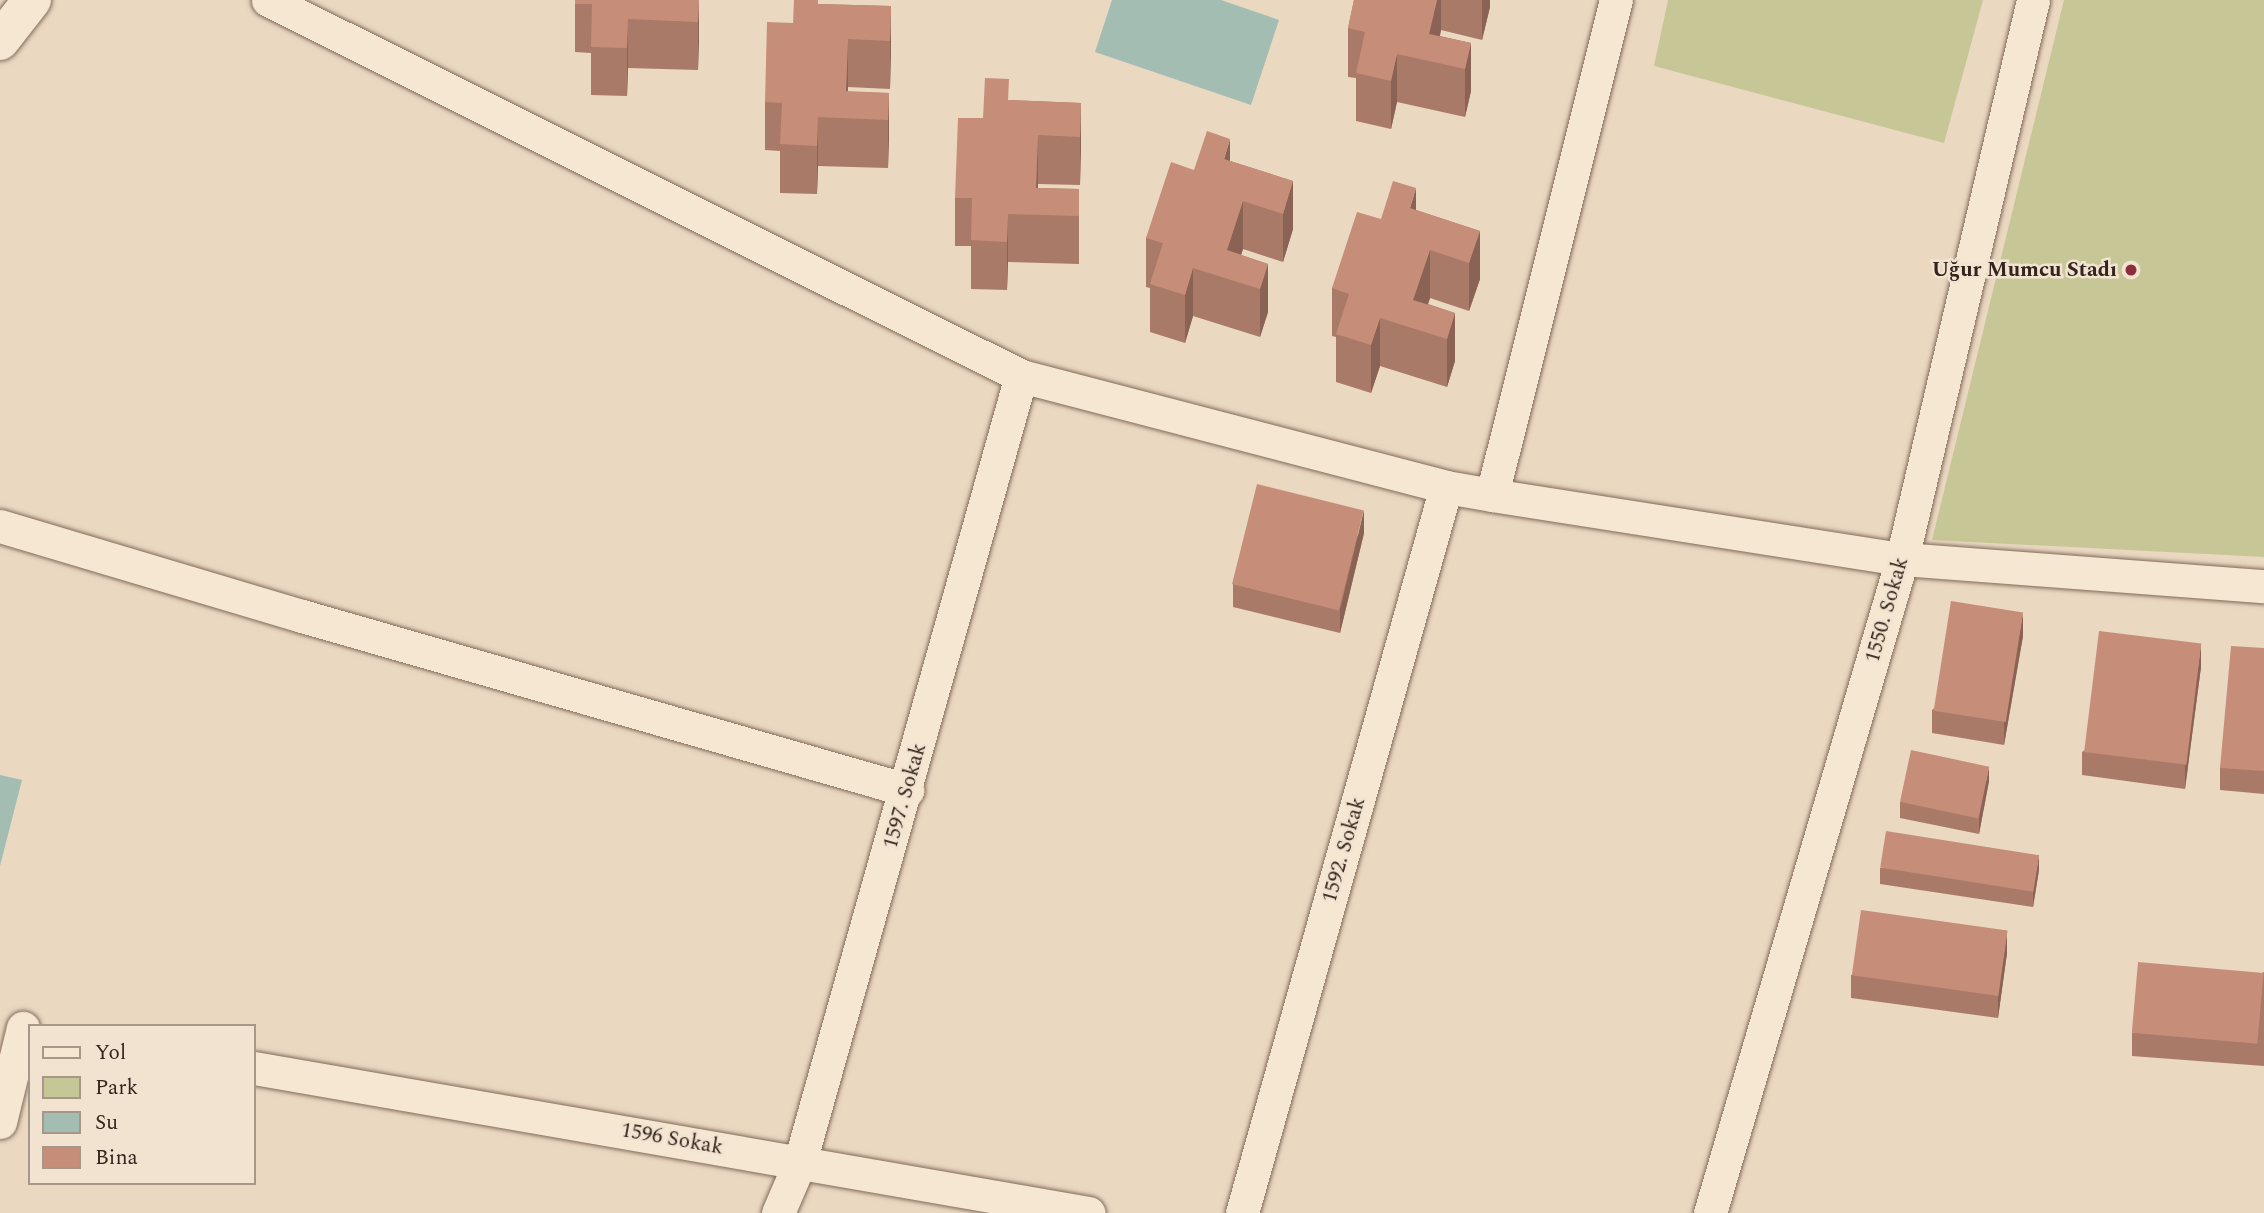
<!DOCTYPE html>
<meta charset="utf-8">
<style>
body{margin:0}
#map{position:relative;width:2264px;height:1213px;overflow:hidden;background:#ead8c1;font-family:Spectral,serif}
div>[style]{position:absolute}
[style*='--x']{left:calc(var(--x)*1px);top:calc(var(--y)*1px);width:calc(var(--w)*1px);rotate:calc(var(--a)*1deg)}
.green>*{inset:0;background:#c7c696}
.water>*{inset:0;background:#a3bdb2}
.roads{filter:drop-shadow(0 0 2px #826a5a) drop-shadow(0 0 2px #826a5a)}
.street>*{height:33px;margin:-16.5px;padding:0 16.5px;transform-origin:16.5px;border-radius:16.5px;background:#f6e7d3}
.secondary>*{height:38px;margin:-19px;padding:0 19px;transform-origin:19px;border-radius:19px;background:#f6e7d3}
.wall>*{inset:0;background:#aa7a68}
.shaded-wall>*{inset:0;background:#8b6355}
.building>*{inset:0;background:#c68e79;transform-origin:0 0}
.dots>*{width:19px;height:19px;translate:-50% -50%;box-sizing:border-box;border:4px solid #f2e3d0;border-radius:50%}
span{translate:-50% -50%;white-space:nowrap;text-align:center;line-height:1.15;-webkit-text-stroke:5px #f2e3d0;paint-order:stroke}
.poi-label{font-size:21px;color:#33251d;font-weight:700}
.right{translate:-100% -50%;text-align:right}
.street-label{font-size:21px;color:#33251d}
.legend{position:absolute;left:28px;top:1024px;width:228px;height:161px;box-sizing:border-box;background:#f2e3d0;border:2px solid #a69788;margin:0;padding:9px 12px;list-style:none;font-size:21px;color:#33251d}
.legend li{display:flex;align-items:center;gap:14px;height:35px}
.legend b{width:35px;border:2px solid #a69788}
</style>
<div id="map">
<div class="green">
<div style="clip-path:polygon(1668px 0,1983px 0,1944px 143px,1654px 66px)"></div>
<div style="clip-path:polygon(2064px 0,2264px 0,2264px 557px,1932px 540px)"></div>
</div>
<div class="water">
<div style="clip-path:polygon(1112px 0,1221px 0,1279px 20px,1251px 105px,1095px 52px)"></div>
<div style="clip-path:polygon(0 775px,22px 780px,0 866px)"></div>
</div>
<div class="roads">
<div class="street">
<div style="--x:268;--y:0;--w:842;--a:26.53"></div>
<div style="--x:1021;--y:376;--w:439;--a:14.6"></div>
<div style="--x:1446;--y:487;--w:47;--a:9.9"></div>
<div style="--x:1492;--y:495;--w:415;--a:8.9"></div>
<div style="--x:1902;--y:559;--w:363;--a:4.3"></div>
<div style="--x:1492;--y:495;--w:510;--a:-75.94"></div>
<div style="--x:0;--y:526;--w:315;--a:16.6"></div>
<div style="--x:302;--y:616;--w:630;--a:16.05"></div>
<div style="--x:254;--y:1068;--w:847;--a:9.85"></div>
<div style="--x:0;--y:1122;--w:97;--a:-76.3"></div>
<div style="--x:778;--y:1213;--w:56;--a:-66.7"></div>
<div style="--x:800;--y:1162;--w:816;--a:-74.3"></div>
<div style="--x:1242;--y:1213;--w:754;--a:-74.31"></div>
<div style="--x:1710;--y:1213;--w:682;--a:-73.64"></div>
<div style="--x:1902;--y:559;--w:574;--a:-76.81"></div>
</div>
<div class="secondary">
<div style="--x:0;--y:41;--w:52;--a:-52"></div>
</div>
</div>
<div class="wall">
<div style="clip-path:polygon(575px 0,699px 0,698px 70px,628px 68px,627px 96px,591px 95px,591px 53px,575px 52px)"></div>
<div style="clip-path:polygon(1354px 0,1490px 0,1490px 7px,1482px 40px,1441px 30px,1440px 36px,1471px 43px,1471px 91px,1465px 117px,1397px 102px,1391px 129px,1356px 121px,1356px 78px,1348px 77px,1348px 28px)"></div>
<div style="clip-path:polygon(819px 4px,891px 6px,890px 89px,848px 87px,848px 92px,889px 93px,888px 168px,818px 166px,817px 194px,780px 193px,780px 151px,765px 150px,765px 102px,793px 23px)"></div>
<div style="clip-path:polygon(1009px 100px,1081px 103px,1080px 185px,1038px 184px,1038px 188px,1079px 189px,1079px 264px,1008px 262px,1007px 290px,971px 289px,971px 246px,955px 246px,955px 198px,983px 118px)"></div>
<div style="clip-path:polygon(1230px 161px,1293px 181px,1293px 229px,1283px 262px,1243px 249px,1241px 255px,1268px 264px,1268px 312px,1260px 337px,1193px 316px,1185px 343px,1150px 332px,1150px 288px,1146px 287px,1146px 238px,1194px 170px)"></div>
<div style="clip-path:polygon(1416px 210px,1480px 231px,1480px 279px,1469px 311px,1430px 298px,1428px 304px,1455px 313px,1455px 361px,1447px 387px,1380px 366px,1371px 393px,1336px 382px,1336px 337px,1332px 336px,1332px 288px,1381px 219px)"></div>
<div style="clip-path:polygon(1364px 533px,1340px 633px,1233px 607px,1233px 584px)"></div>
<div style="clip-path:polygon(2023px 636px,2004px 745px,1932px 733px,1932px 710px)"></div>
<div style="clip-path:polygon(2264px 648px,2264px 794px,2220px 790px,2220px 768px)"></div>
<div style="clip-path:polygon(2201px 667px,2185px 789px,2082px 775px,2082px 752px)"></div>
<div style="clip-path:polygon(1989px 781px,1979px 834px,1900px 818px,1900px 802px)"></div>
<div style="clip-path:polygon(1880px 868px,2039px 870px,2033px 907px,1880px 884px)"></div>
<div style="clip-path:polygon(2007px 953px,1998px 1018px,1851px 998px,1851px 975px)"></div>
<div style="clip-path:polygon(2264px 972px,2264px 1066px,2132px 1056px,2132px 1033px)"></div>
</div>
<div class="shaded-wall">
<div style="clip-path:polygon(699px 0,699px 43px,698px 70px,698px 22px)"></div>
<div style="clip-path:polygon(1437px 0,1441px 0,1441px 30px,1434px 62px,1429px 34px)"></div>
<div style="clip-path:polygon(1482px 0,1490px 0,1490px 7px,1482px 40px)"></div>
<div style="clip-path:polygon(891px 6px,891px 55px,890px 89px,890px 41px)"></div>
<div style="clip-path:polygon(628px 19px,628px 68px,627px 96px,627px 48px)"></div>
<div style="clip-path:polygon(848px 39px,848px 87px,847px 118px,846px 91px)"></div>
<div style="clip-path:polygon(1471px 43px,1471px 91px,1465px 117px,1465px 69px)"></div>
<div style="clip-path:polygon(1397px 54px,1397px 102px,1391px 129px,1391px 81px)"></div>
<div style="clip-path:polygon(889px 93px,889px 141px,888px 168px,888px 120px)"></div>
<div style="clip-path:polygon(1081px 103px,1081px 151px,1080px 185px,1080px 137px)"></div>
<div style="clip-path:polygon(818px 117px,818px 166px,817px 194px,817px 146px)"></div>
<div style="clip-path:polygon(1038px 135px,1038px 184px,1037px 215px,1036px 188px)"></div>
<div style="clip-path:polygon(1230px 139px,1230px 187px,1224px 159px)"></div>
<div style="clip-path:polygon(1293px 181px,1293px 229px,1283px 262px,1283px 214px)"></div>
<div style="clip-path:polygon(1416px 188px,1416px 236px,1410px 208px)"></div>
<div style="clip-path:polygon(1243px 201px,1243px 249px,1233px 280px,1227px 250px)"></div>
<div style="clip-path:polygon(1008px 214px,1008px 262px,1007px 290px,1007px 242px)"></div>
<div style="clip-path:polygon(1480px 231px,1480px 279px,1469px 311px,1469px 263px)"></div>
<div style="clip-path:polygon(1430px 250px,1430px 298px,1419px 330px,1413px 300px)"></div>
<div style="clip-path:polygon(1268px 264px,1268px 312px,1260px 337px,1260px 289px)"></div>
<div style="clip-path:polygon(1193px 268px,1193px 316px,1185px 343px,1185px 295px)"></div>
<div style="clip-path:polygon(1455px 313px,1455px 361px,1447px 387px,1447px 339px)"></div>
<div style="clip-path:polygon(1380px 318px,1380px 366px,1371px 393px,1371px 345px)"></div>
<div style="clip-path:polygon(1364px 510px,1364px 533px,1340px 633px,1340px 610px)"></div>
<div style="clip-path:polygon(2023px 613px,2023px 636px,2004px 745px,2004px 722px)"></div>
<div style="clip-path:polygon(2201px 644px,2201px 667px,2185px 789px,2185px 766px)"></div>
<div style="clip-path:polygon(1989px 766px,1989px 781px,1979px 834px,1979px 818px)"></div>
<div style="clip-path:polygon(2039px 854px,2039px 870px,2033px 907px,2033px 892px)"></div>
<div style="clip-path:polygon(2007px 931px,2007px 953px,1998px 1018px,1998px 995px)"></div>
</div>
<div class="building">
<div style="clip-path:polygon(575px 0,699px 0,698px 22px,628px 19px,627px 48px,591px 47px,592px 4px,575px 4px)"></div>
<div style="clip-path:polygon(794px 0,818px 0,818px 4px,891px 6px,890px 41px,848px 39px,846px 91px,889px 93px,888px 120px,818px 117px,817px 146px,780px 144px,782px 103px,765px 102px,767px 22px,793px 23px)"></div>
<div style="clip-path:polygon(1354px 0,1437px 0,1429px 34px,1471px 43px,1465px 69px,1397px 54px,1391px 81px,1356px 73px,1365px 32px,1348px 28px)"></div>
<div style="clip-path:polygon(985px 78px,1009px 79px,1008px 100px,1081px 103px,1080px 137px,1038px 135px,1036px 188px,1079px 189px,1079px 216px,1008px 214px,1007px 242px,971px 240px,972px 198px,955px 198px,958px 118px,983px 118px)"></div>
<div style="clip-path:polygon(1207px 131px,1230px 139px,1224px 159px,1293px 181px,1283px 214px,1243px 201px,1227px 250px,1268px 264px,1260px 289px,1193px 268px,1185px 295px,1150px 284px,1163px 243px,1146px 238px,1171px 162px,1194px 170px)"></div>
<div style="clip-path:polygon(1393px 181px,1416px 188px,1410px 208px,1480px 231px,1469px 263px,1430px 250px,1413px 300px,1455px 313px,1447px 339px,1380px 318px,1371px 345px,1336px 334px,1349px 294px,1332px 288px,1357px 212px,1381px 219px)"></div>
<div style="left:1257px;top:484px;width:110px;height:103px;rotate:14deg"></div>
<div style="left:1951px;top:601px;width:73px;height:111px;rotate:9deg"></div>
<div style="left:2099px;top:631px;width:103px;height:122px;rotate:7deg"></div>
<div style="clip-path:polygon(2231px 646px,2264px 648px,2264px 771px,2220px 768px)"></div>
<div style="left:1911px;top:750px;width:80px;height:53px;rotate:12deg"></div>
<div style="left:1886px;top:831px;width:155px;height:37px;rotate:9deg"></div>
<div style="left:1861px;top:910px;width:148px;height:66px;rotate:8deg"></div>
<div style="left:2138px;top:962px;width:126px;height:71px;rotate:5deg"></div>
</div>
<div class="dots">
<div style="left:2131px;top:270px;background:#8d2e3c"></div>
</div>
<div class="poi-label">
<span class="right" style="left:2117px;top:270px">Uğur Mumcu Stadı</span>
</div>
<div class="street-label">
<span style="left:1887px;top:610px;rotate:-74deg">1550. Sokak</span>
<span style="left:905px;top:796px;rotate:-74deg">1597. Sokak</span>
<span style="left:1344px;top:850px;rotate:-74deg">1592. Sokak</span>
<span style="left:672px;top:1139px;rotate:10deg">1596 Sokak</span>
</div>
<ul class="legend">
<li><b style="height:9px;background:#f6e7d3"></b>Yol</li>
<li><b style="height:19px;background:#c7c696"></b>Park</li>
<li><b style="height:19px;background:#a3bdb2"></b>Su</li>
<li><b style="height:19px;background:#c68e79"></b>Bina</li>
</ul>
</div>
